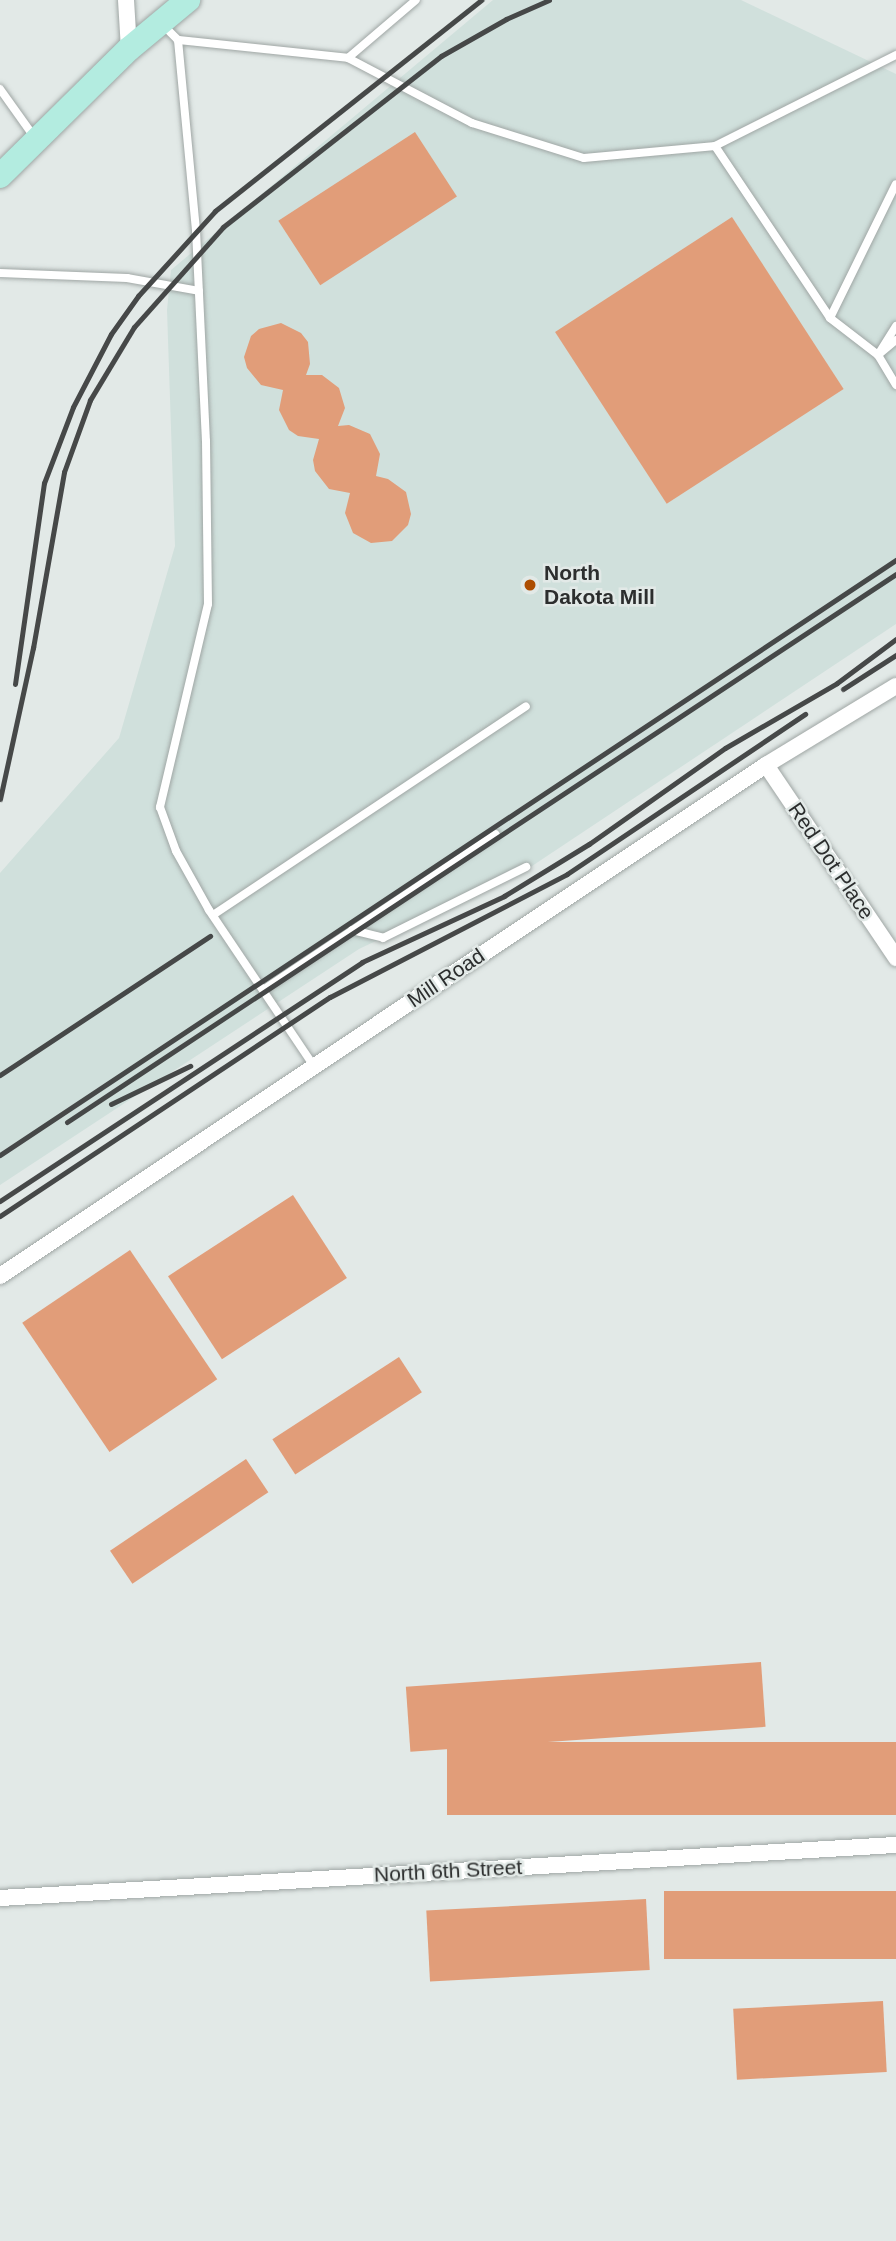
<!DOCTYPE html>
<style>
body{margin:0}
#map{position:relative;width:896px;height:2241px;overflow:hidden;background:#e2e9e7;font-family:Arial,sans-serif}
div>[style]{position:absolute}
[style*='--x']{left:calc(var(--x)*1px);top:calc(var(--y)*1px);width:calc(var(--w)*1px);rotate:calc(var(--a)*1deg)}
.built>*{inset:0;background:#d0e0dc}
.building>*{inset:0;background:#e19d79;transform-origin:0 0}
.roads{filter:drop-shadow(0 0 2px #9fa6a4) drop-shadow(0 0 2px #9fa6a4)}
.lane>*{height:8px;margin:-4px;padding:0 4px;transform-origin:4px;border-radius:4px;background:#fff}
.street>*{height:16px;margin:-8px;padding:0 8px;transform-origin:8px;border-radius:8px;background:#fff}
.primary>*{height:24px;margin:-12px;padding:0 12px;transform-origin:12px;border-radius:12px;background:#b3ece0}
.rail>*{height:5px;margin:-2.5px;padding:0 2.5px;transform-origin:2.5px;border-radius:2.5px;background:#464848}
.dots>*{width:19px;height:19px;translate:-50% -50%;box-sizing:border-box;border:4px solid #e2e9e7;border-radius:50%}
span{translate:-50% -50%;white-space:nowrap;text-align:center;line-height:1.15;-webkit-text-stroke:5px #e2e9e7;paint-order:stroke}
.poi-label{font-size:21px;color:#2c2e2e;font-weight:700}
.left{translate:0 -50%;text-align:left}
.street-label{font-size:21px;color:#2c2e2e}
</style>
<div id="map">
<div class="built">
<div style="clip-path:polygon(493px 0,741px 0,896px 74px,896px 624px,529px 868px,359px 949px,0 1185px,0 873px,119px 738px,175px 546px,167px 310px,171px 270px)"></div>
</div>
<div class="building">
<div style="left:415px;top:132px;width:77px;height:163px;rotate:57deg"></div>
<div style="left:732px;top:217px;width:205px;height:211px;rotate:57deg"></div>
<div style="clip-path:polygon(281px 323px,301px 333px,308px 342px,310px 364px,306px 375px,322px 375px,339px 388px,345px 408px,338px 426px,349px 425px,370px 434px,380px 454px,376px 476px,388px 479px,406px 492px,411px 514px,408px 525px,392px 541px,371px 543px,353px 533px,345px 513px,350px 493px,329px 489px,315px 471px,313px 460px,319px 439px,298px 436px,289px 430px,279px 410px,283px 390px,261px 385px,247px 368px,244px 357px,251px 336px,259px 329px)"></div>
<div style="left:293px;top:1195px;width:99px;height:149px;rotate:57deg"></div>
<div style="left:130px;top:1250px;width:156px;height:130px;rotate:56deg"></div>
<div style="left:399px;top:1357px;width:42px;height:151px;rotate:57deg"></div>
<div style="left:246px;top:1459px;width:40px;height:164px;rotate:56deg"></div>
<div style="left:761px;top:1662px;width:65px;height:356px;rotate:86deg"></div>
<div style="left:896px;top:1742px;width:73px;height:449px;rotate:90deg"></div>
<div style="left:896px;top:1891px;width:68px;height:232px;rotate:90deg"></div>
<div style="left:646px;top:1899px;width:71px;height:220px;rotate:87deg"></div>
<div style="left:883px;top:2001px;width:71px;height:150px;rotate:87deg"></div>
</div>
<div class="roads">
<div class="lane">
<div style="--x:163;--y:25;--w:21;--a:45"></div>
<div style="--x:178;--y:40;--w:191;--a:84.6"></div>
<div style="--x:196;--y:230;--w:211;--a:87.3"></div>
<div style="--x:206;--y:441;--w:163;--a:89.3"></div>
<div style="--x:208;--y:604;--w:209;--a:103.3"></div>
<div style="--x:160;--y:807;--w:47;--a:70"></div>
<div style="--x:176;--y:851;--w:68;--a:60.8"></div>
<div style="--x:209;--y:910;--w:188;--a:56.1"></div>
<div style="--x:178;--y:40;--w:171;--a:6"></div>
<div style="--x:348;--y:58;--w:140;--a:27.7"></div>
<div style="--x:472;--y:123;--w:117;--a:17.4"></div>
<div style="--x:584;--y:158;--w:132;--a:-5.2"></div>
<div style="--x:715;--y:146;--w:203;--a:-26.7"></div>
<div style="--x:348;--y:58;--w:89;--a:-40.5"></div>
<div style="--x:0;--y:89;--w:60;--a:54.5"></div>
<div style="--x:715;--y:146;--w:207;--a:56.2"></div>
<div style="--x:830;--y:318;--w:149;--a:-63.8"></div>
<div style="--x:0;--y:273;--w:127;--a:2.3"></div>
<div style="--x:127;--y:278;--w:73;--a:10.2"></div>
<div style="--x:830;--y:318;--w:61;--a:37.6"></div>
<div style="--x:878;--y:355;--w:23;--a:-40"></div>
<div style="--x:896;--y:326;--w:34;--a:122"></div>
<div style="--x:878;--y:355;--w:35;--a:59"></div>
<div style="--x:213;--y:915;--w:376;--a:-33.7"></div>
<div style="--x:352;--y:930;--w:32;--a:14"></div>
<div style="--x:383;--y:938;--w:160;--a:-26.4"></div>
<div style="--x:263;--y:990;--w:280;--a:-33.8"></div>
</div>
<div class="street">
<div style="--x:126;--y:0;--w:49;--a:86.5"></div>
<div style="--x:766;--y:765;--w:233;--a:56"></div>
<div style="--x:0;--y:1276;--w:921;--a:-33.71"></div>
<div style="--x:766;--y:765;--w:152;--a:-31.3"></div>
<div style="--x:0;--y:1898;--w:898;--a:-3.39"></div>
</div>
<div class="primary">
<div style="--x:0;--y:176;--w:181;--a:-44.6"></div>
<div style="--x:129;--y:49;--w:77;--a:-39.7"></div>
</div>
</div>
<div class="rail">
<div style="--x:15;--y:684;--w:203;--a:-81.8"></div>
<div style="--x:44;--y:483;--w:81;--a:-69.1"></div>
<div style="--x:73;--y:407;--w:82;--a:-62.5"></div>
<div style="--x:111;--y:334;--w:47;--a:-54.6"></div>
<div style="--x:138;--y:296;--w:115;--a:-47.8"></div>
<div style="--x:215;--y:211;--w:340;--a:-38.4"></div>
<div style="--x:843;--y:689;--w:63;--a:-32.7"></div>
<div style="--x:0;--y:799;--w:155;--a:-77.7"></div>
<div style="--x:33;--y:648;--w:179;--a:-80"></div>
<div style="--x:64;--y:472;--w:77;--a:-70.1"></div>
<div style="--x:90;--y:400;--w:85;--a:-58.9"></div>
<div style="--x:134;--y:327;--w:134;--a:-48.3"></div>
<div style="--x:223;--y:227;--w:277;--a:-38.1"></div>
<div style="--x:441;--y:56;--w:75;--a:-29.6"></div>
<div style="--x:506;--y:19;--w:47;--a:-23.8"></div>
<div style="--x:0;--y:1075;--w:252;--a:-33.5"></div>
<div style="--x:111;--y:1104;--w:88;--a:-25.7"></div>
<div style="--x:67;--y:1122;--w:994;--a:-33.47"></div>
<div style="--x:0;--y:1155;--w:1076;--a:-33.59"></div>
<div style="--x:0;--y:1201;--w:434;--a:-33.4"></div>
<div style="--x:362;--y:962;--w:157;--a:-24.9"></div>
<div style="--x:504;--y:896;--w:100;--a:-31.5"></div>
<div style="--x:589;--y:844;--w:166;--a:-35.2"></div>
<div style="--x:725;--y:748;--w:129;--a:-30.1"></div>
<div style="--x:837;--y:683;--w:74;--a:-36.7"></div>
<div style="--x:0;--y:1216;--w:396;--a:-33.6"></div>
<div style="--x:330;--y:997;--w:267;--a:-27.4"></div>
<div style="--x:567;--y:874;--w:287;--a:-33.9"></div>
</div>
<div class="dots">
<div style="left:530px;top:585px;background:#ad4d01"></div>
</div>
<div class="poi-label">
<span class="left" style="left:544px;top:585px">North<br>Dakota Mill</span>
</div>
<div class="street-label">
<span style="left:831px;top:861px;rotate:56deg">Red Dot Place</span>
<span style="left:446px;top:978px;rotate:-34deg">Mill Road</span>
<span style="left:448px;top:1871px;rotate:-3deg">North 6th Street</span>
</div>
</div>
